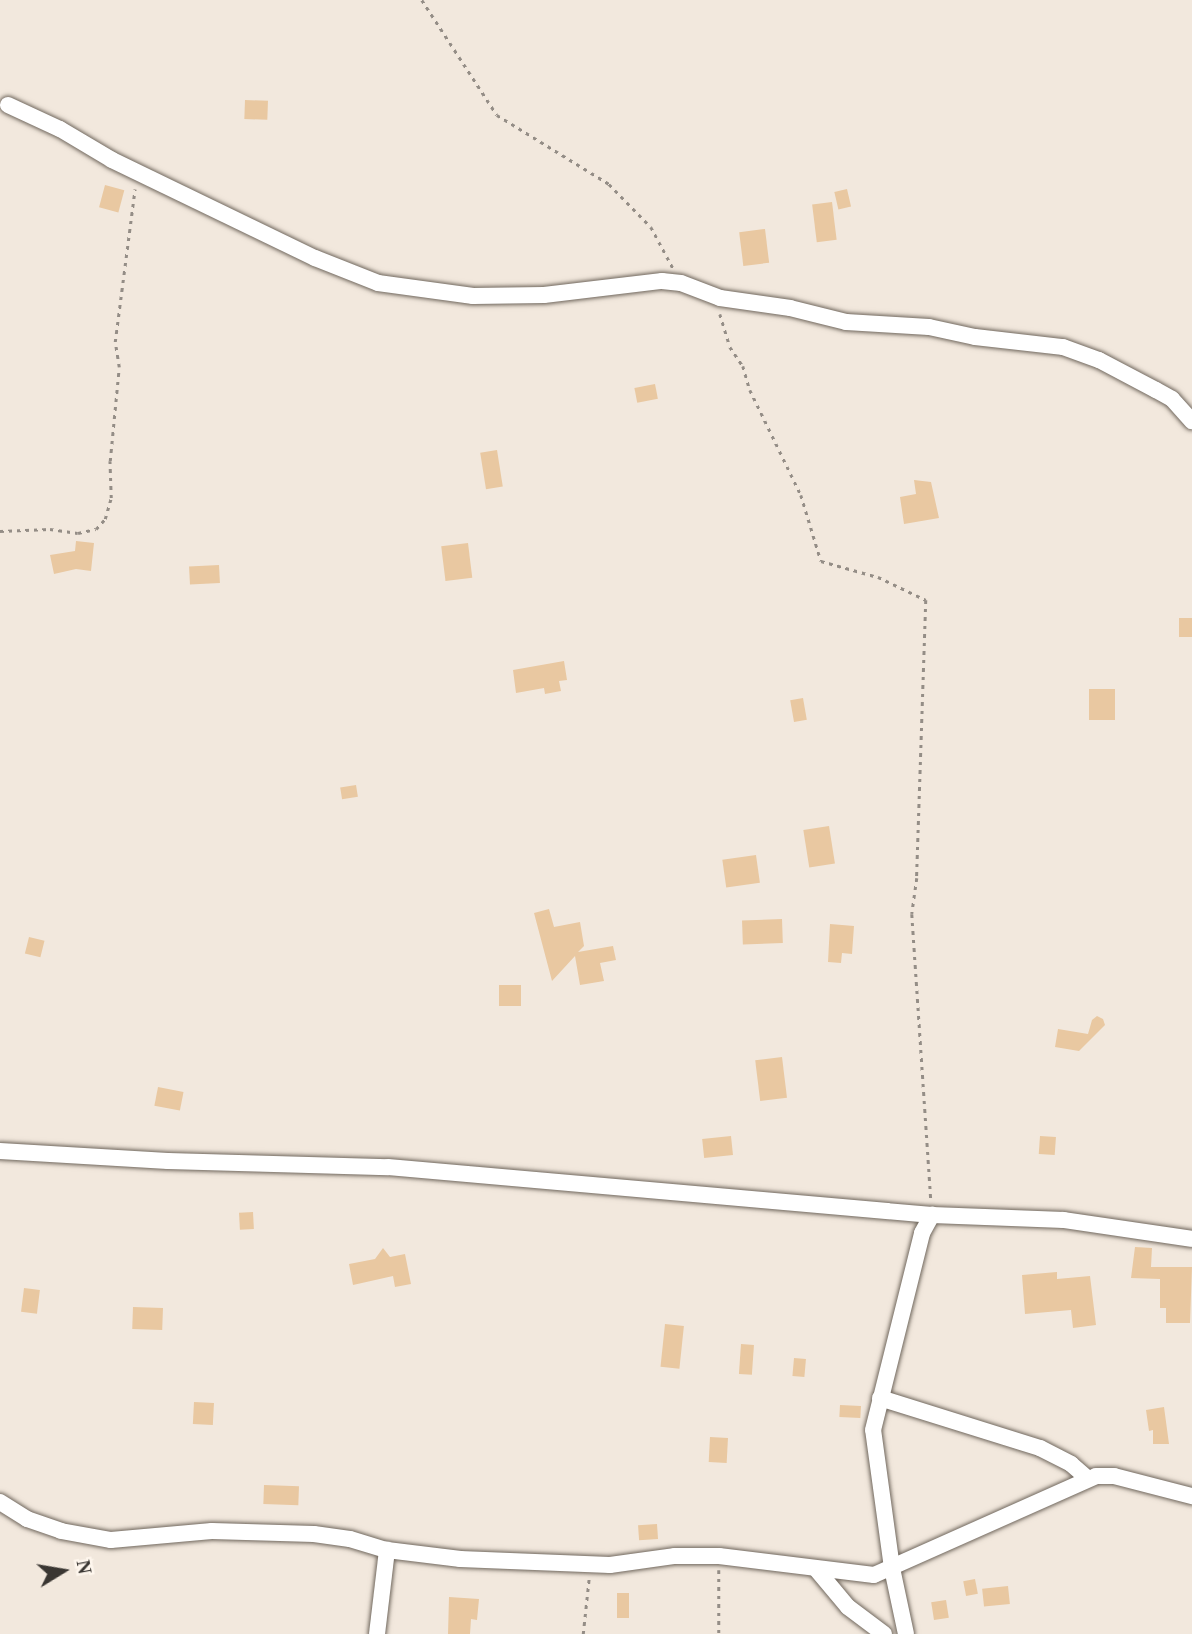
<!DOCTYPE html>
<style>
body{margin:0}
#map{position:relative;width:1192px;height:1634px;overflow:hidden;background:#f2e8dd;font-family:Georgia,serif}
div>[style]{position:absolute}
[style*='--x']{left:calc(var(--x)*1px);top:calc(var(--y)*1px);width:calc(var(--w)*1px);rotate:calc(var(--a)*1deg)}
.building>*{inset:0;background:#e9c8a1;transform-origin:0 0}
.path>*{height:2.5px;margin-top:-1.25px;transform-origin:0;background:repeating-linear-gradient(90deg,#948d86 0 3.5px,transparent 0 8.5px)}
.roads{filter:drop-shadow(0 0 2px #70675d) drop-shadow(0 0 2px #70675d)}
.minor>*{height:16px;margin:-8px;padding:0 8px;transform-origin:8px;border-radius:8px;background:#fff}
span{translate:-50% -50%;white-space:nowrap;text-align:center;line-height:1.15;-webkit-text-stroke:5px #fef6ed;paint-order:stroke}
.north{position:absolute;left:28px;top:1536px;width:70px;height:70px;-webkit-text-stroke:5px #fef6ed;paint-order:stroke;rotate:79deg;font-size:19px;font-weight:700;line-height:28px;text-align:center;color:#3a3632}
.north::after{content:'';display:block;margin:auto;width:24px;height:32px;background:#3a3632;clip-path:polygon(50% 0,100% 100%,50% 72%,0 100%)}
</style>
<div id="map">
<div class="building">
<div style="left:245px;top:100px;width:23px;height:19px;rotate:2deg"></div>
<div style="left:105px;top:185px;width:20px;height:23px;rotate:15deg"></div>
<div style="left:847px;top:189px;width:18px;height:13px;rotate:77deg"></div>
<div style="left:832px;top:202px;width:38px;height:20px;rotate:83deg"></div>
<div style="left:765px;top:229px;width:34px;height:26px;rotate:83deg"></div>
<div style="left:655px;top:384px;width:15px;height:21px;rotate:79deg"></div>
<div style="left:497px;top:450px;width:37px;height:17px;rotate:81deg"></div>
<div style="clip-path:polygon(914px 480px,931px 482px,939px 518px,904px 524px,900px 497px,916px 494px)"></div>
<div style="clip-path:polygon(76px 541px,94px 543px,91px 571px,76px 569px,54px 574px,50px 555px,75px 551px)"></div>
<div style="left:468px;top:543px;width:35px;height:27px;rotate:83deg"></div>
<div style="left:219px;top:565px;width:18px;height:30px;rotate:87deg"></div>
<div style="left:1179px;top:618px;width:13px;height:19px"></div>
<div style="clip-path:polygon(564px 661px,567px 680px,559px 681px,561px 691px,545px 694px,544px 688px,516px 693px,513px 670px)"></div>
<div style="left:1089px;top:689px;width:26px;height:31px"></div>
<div style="left:803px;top:698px;width:22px;height:13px;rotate:80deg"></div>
<div style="left:356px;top:785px;width:12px;height:16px;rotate:81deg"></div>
<div style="left:829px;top:826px;width:38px;height:26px;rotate:81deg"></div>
<div style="left:756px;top:855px;width:28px;height:34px;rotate:82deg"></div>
<div style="clip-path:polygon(549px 909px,554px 927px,580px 922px,584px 946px,578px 952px,613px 946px,616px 960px,600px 963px,604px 981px,580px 985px,575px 956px,552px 981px,534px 913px)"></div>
<div style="left:782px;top:919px;width:24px;height:40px;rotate:88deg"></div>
<div style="clip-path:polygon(830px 924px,854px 926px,852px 954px,842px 953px,841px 963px,828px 962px)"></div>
<div style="left:29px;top:937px;width:16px;height:17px;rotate:14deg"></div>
<div style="left:499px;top:985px;width:22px;height:21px"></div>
<div style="clip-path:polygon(1097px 1016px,1103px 1019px,1105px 1025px,1079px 1051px,1055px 1047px,1058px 1029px,1088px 1034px,1092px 1020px)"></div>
<div style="left:782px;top:1057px;width:41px;height:27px;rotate:83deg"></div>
<div style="left:158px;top:1087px;width:26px;height:19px;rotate:11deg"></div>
<div style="left:731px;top:1136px;width:19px;height:29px;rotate:84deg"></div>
<div style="left:1040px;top:1136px;width:16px;height:18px;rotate:4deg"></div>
<div style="left:253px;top:1212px;width:17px;height:14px;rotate:87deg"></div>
<div style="clip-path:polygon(1135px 1247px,1152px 1248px,1151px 1267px,1192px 1267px,1190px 1323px,1166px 1323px,1166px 1308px,1160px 1308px,1160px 1279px,1131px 1278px)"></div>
<div style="clip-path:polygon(383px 1248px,390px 1257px,405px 1254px,411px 1284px,395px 1287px,393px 1276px,353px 1285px,349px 1264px,375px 1259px)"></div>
<div style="clip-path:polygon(1057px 1272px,1057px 1279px,1090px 1276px,1096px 1325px,1073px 1328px,1071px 1310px,1025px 1314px,1022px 1275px)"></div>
<div style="left:24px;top:1288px;width:16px;height:24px;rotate:7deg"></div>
<div style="left:133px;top:1307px;width:30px;height:22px;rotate:2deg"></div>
<div style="left:665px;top:1324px;width:19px;height:43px;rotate:6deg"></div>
<div style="left:741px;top:1344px;width:13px;height:30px;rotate:4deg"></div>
<div style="left:794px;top:1358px;width:12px;height:18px;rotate:5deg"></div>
<div style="left:194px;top:1402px;width:20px;height:22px;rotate:3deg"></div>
<div style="left:840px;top:1405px;width:21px;height:12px;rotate:3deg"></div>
<div style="clip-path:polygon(1164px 1407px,1169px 1444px,1153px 1444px,1153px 1430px,1149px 1431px,1146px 1410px)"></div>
<div style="left:710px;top:1437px;width:18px;height:25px;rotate:3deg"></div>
<div style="left:264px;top:1485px;width:35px;height:19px;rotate:2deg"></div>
<div style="left:657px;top:1524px;width:15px;height:19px;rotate:86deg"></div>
<div style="left:975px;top:1579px;width:15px;height:12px;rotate:79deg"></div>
<div style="left:1008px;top:1586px;width:18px;height:26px;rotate:84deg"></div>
<div style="left:617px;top:1593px;width:12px;height:25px"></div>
<div style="clip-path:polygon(449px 1597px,479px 1599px,477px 1620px,471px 1619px,470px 1634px,448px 1634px)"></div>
<div style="left:946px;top:1600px;width:18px;height:15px;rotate:81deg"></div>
</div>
<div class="path">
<div style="--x:422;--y:0;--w:137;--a:56.9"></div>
<div style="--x:497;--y:115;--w:132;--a:31.6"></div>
<div style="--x:609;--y:184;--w:60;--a:45.7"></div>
<div style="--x:651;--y:227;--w:47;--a:61.8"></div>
<div style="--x:720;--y:314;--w:34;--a:73"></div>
<div style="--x:730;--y:347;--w:23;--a:56"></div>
<div style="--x:743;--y:366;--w:25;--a:74"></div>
<div style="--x:750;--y:390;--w:117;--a:64.1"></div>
<div style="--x:801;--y:495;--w:69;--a:73.1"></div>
<div style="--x:821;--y:561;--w:59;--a:15.7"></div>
<div style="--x:878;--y:577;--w:53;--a:25.6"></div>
<div style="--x:926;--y:600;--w:278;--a:91.9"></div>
<div style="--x:917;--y:878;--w:36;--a:98"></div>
<div style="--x:912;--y:914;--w:288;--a:86.2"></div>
<div style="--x:0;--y:531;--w:50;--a:-2.3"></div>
<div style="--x:50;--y:529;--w:28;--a:8"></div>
<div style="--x:78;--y:533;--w:18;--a:-13"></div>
<div style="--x:96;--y:529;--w:13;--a:-48"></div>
<div style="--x:105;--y:519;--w:22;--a:-74"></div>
<div style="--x:111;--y:498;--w:37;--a:-92"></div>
<div style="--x:110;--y:461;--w:94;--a:-84.5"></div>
<div style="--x:119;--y:367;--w:25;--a:-99"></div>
<div style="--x:115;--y:342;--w:154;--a:-82.6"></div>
<div style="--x:719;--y:1570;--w:64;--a:90"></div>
<div style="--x:583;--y:1634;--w:56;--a:-83.9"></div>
</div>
<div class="roads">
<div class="minor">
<div style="--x:8;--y:105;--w:57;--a:24.8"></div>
<div style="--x:60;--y:129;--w:61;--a:30.8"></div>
<div style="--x:112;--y:160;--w:225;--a:25.8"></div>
<div style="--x:315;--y:258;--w:68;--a:21.6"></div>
<div style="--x:378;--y:283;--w:96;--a:7.8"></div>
<div style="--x:473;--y:296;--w:71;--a:-0.8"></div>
<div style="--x:544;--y:295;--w:119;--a:-6.8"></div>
<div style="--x:662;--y:281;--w:19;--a:6"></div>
<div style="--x:681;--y:283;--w:42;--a:21"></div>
<div style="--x:720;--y:298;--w:71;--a:8.1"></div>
<div style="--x:790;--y:308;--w:58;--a:14"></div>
<div style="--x:846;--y:322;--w:83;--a:3.4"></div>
<div style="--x:929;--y:327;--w:47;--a:12.3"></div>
<div style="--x:975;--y:337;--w:89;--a:6.5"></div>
<div style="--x:1063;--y:347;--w:38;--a:20"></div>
<div style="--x:1099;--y:360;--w:64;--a:27.8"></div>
<div style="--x:1156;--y:390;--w:18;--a:29"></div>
<div style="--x:1172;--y:399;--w:30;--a:48"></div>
<div style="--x:0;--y:1151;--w:168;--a:3.4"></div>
<div style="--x:168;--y:1161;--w:220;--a:1.6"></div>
<div style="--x:388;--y:1167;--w:546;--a:5.04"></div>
<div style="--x:932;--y:1215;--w:132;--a:2.2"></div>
<div style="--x:1064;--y:1220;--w:129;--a:8.4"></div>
<div style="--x:880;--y:1398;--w:168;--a:17.4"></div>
<div style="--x:1040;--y:1448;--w:35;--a:27"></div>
<div style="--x:1071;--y:1464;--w:21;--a:41"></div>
<div style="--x:0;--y:1502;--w:32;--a:32"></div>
<div style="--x:27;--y:1519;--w:36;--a:19"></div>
<div style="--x:61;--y:1531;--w:51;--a:10.2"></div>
<div style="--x:111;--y:1540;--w:101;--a:-5.1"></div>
<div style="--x:212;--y:1531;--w:102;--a:1.7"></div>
<div style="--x:314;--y:1534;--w:36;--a:8"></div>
<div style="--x:350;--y:1539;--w:39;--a:17"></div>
<div style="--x:387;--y:1550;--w:74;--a:7"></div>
<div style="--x:460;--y:1559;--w:150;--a:2.3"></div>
<div style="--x:610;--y:1565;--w:66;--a:-7.9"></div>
<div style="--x:675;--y:1556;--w:44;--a:0"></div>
<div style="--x:719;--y:1556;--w:156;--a:7"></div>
<div style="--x:874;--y:1575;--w:243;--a:-24"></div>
<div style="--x:1096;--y:1476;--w:18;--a:0"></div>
<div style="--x:1114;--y:1476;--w:81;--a:14.4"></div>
<div style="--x:817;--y:1570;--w:48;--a:50"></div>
<div style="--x:848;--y:1607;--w:45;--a:36.9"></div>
<div style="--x:377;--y:1634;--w:85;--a:-83.2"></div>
<div style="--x:906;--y:1634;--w:67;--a:-102"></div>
<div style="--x:892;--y:1568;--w:139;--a:-97.8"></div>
<div style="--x:873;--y:1430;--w:203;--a:-76"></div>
<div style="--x:922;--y:1233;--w:21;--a:-61"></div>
</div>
</div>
<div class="north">N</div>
</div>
